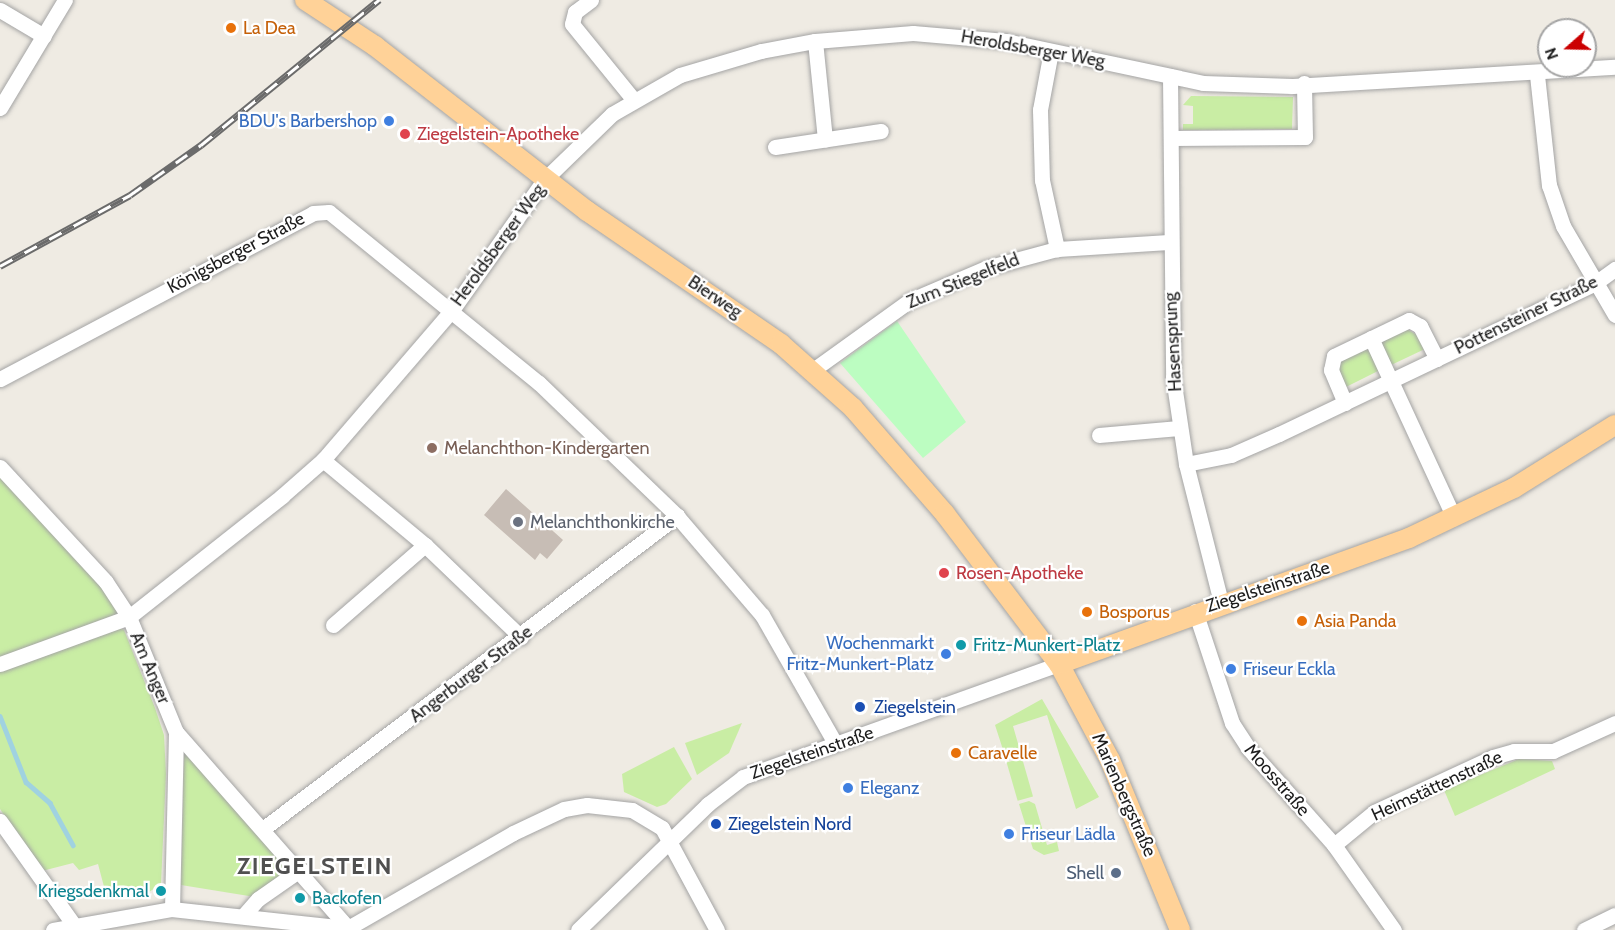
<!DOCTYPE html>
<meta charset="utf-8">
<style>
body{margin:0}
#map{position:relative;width:1615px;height:930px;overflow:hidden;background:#efebe3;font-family:Cabin,sans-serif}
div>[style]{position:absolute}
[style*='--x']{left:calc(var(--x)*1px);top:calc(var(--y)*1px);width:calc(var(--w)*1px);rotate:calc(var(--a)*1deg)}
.grass>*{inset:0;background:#c9eda4;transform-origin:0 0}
.park>*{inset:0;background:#bcfdc1}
.stream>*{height:4.5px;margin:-2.25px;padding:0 2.25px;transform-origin:2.25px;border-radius:2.25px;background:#a0d2e0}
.building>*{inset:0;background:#c7bdb5}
.roads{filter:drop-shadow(0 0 2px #a4a4a4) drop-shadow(0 0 2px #a4a4a4)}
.minor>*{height:15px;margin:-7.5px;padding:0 7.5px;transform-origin:7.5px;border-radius:7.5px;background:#fff}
.major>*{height:20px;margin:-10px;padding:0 10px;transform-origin:10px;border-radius:10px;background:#ffd298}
.rail>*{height:7px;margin-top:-3.5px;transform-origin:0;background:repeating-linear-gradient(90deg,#fff 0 14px,#6b6b6b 0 28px);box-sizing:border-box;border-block:2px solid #6b6b6b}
.dots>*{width:16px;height:16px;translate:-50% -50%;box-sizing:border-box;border:3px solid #fff;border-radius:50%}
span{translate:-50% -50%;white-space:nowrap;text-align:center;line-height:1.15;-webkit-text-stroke:4.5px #fff;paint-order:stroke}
.food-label{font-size:18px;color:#c56008}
.left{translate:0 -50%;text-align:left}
.street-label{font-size:18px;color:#1d1d1d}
.shop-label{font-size:18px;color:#366cbe}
.right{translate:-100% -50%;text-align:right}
.health-label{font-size:18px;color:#be3a42}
.education-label{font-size:18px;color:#785e54}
.worship-label{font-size:18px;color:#5b616d}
.culture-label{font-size:18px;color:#0d838f}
.transit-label{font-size:18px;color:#164399}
.service-label{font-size:18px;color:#4e5e75}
.district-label{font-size:24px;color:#505050;font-weight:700;letter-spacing:1.5px}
.north{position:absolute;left:1537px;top:18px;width:60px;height:60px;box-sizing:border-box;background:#fff;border:2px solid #a5a5a5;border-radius:50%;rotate:250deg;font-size:16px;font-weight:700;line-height:24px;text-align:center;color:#1d1d1d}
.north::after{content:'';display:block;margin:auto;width:21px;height:27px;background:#cb0001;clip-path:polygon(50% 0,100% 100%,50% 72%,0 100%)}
</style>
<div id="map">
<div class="grass">
<div style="clip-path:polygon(1191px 96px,1293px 97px,1292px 129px,1183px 130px,1183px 124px,1193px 124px,1193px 106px,1183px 105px)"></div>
<div style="clip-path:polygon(1405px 328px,1422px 338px,1427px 348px,1389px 366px,1379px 345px,1382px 339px)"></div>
<div style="clip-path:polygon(1361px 348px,1371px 350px,1380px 370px,1344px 388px,1336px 369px,1340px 358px)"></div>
<div style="clip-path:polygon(0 474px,107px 591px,118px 610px,117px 616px,0 658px)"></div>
<div style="clip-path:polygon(116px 627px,124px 630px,155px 708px,164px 735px,166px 774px,161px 884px,146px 894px,107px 898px,98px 864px,79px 870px,73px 863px,42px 871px,0 809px,0 669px)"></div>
<div style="clip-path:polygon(1042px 699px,1099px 797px,1076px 809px,1047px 715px,1013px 726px,1021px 754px,1006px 759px,995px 725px)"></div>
<div style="clip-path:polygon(742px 723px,729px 753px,697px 775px,685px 743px)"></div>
<div style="clip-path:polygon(674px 747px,692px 779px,666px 804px,657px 807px,624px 792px,622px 774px)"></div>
<div style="clip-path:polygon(184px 751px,292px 871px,255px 897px,181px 885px)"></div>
<div style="left:1022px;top:758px;width:40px;height:16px;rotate:74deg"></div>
<div style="clip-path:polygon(1519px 759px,1552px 761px,1555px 769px,1455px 816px,1444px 790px)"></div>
<div style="clip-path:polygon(1029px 801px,1035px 804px,1047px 845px,1057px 842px,1059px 851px,1044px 855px,1033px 849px,1019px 804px)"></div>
</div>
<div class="park">
<div style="clip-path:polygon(897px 321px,966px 422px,923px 458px,840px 363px)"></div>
</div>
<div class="stream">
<div style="--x:0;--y:716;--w:71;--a:68.5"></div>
<div style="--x:26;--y:782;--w:32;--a:41"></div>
<div style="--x:50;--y:803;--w:48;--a:61.3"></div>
</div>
<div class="building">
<div style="clip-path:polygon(506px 489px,563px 540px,547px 559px,540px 553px,535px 560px,484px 515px)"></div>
</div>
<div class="roads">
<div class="minor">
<div style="--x:591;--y:0;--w:20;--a:143"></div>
<div style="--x:575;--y:12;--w:12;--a:104"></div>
<div style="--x:572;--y:24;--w:97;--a:50.9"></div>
<div style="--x:0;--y:10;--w:51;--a:30.6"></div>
<div style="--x:815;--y:41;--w:99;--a:84.2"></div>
<div style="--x:1051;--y:51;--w:60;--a:100.6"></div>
<div style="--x:1040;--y:110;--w:70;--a:88.4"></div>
<div style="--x:1042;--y:180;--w:71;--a:77.7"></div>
<div style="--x:1537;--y:75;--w:111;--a:83.8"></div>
<div style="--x:1549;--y:185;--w:43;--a:71.1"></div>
<div style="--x:1563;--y:226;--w:103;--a:59.7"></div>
<div style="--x:1170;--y:76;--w:301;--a:89.4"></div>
<div style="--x:1173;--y:377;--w:88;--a:81.5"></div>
<div style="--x:1186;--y:464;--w:142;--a:75.8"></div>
<div style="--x:0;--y:108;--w:126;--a:-59"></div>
<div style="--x:1171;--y:138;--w:134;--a:-0.4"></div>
<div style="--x:1305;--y:137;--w:54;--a:-91.1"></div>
<div style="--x:775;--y:147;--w:107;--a:-8.6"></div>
<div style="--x:1371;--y:338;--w:198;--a:65.2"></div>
<div style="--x:813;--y:370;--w:118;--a:-35.7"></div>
<div style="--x:909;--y:301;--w:84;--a:-23.2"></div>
<div style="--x:986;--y:268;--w:73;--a:-15"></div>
<div style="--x:1057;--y:249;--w:112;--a:-3.6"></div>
<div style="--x:0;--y:379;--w:354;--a:-27.9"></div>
<div style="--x:313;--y:213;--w:16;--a:-4"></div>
<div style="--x:329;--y:212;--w:271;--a:39.2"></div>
<div style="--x:539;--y:383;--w:192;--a:43.9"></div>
<div style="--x:677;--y:516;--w:130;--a:49.4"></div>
<div style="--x:762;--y:615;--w:147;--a:60.3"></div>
<div style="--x:1345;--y:403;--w:36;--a:-113"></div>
<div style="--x:1331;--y:370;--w:14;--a:-78"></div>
<div style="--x:1334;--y:356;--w:83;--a:-25.6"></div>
<div style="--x:1409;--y:320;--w:13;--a:29"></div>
<div style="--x:1420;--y:326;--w:37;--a:63"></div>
<div style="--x:1099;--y:435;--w:80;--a:-5"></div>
<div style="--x:323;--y:460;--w:133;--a:39.8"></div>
<div style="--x:425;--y:545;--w:133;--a:43.8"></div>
<div style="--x:1186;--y:464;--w:46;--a:-11.3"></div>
<div style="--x:1231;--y:455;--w:52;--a:-23.6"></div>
<div style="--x:1279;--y:434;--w:349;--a:-25.5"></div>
<div style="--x:1594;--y:284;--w:26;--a:-36"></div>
<div style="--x:0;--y:467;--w:156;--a:47.3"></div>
<div style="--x:106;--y:582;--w:42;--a:56.7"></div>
<div style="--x:129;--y:617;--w:124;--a:67.8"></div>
<div style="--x:176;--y:732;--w:261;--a:48.7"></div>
<div style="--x:1195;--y:611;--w:118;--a:71.7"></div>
<div style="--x:1232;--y:723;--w:30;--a:57"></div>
<div style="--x:1248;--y:748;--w:130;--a:48.4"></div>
<div style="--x:1334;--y:845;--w:104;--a:54.8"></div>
<div style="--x:333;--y:625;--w:122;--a:-41"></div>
<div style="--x:0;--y:664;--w:137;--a:-20"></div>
<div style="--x:129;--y:617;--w:195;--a:-38.3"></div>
<div style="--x:282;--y:496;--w:55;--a:-41.3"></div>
<div style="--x:323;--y:460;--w:198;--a:-49.3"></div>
<div style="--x:452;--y:310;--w:159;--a:-54.7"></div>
<div style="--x:544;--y:180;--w:95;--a:-44.1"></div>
<div style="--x:612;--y:114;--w:78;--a:-29.8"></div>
<div style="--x:680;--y:75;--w:84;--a:-16.5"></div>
<div style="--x:761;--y:51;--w:55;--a:-10.5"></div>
<div style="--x:815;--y:41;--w:98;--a:-4.7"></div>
<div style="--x:913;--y:33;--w:93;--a:4.9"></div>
<div style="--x:1006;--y:41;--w:201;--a:12"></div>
<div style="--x:1203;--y:83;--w:89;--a:1.9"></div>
<div style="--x:1292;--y:86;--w:324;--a:-3.4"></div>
<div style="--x:0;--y:821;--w:128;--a:54.6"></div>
<div style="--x:264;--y:828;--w:518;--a:-37.07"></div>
<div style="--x:1334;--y:845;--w:52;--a:-39.5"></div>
<div style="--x:1374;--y:812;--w:131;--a:-24.8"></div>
<div style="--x:1493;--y:757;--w:22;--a:-16"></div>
<div style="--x:1514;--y:751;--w:39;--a:0"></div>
<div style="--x:1553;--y:751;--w:68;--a:-24.3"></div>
<div style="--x:172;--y:909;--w:177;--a:-88.7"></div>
<div style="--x:244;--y:915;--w:21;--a:-49"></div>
<div style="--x:258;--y:899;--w:52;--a:-34.9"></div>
<div style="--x:53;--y:930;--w:121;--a:-10"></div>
<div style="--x:172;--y:909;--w:177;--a:6.2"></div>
<div style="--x:348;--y:928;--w:190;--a:-29.9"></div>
<div style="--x:513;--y:833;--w:56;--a:-25.2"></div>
<div style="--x:564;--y:809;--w:23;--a:-10"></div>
<div style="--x:587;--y:805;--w:45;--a:6.3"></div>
<div style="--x:632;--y:810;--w:35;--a:31"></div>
<div style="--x:662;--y:828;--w:116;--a:61.7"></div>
<div style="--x:578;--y:930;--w:181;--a:-44.1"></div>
<div style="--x:708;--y:804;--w:44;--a:-37.6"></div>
<div style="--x:743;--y:777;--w:336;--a:-19.7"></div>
<div style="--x:1584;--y:930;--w:34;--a:-26"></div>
</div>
<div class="major">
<div style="--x:305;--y:0;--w:84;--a:33.3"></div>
<div style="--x:375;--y:46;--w:269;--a:37.9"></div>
<div style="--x:587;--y:211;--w:235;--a:34.4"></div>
<div style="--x:781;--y:344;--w:96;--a:41.6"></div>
<div style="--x:853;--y:408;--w:140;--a:49"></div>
<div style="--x:945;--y:514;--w:188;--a:52.8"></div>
<div style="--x:1059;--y:664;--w:109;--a:62"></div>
<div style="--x:1110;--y:760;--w:184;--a:67.6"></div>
<div style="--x:1059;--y:664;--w:372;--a:-19.8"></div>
<div style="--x:1409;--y:538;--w:116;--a:-25.5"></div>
<div style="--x:1514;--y:488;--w:119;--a:-32"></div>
</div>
</div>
<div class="rail">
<div style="--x:0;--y:266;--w:148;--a:-28.6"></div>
<div style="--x:130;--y:195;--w:87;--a:-35.2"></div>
<div style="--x:201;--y:145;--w:230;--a:-39.2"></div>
</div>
<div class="dots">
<div style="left:231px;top:28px;background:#e8710a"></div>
<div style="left:389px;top:121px;background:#3f7fe0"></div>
<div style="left:405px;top:134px;background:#e0444e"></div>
<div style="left:432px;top:448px;background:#8d6e63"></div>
<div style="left:518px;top:522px;background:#6b7280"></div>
<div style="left:944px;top:573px;background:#e0444e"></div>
<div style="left:1087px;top:612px;background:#e8710a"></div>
<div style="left:1302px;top:621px;background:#e8710a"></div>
<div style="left:961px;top:645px;background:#0f9aa8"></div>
<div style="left:946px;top:654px;background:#3f7fe0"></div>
<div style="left:1231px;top:669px;background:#3f7fe0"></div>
<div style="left:860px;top:707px;background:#1a4fb4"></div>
<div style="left:956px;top:753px;background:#e8710a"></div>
<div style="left:848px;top:788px;background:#3f7fe0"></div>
<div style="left:716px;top:824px;background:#1a4fb4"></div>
<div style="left:1009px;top:834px;background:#3f7fe0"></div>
<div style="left:1116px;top:873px;background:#5c6f8a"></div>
<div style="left:161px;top:891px;background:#0f9aa8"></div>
<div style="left:300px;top:898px;background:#0f9aa8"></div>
</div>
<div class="food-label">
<span class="left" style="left:243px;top:28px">La Dea</span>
<span class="left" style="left:1099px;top:612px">Bosporus</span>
<span class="left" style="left:1314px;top:621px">Asia Panda</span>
<span class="left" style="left:968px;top:753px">Caravelle</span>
</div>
<div class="street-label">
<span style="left:1033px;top:49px;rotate:10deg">Heroldsberger Weg</span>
<span style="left:498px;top:245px;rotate:-54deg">Heroldsberger Weg</span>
<span style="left:236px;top:253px;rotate:-28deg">Königsberger Straße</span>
<span style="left:963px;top:281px;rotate:-22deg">Zum Stiegelfeld</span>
<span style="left:715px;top:297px;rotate:34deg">Bierweg</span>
<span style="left:1526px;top:315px;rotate:-26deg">Pottensteiner Straße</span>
<span style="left:1173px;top:342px;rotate:-93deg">Hasensprung</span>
<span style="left:1268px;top:587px;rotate:-18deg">Ziegelsteinstraße</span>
<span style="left:150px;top:668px;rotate:67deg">Am Anger</span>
<span style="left:471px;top:674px;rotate:-37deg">Angerburger Straße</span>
<span style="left:812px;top:753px;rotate:-19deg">Ziegelsteinstraße</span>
<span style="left:1277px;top:780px;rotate:49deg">Moosstraße</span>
<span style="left:1437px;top:786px;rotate:-25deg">Heimstättenstraße</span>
<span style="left:1124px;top:795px;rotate:66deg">Marienbergstraße</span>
</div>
<div class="shop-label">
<span class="right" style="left:377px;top:121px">BDU's Barbershop</span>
<span class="right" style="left:934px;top:654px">Wochenmarkt<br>Fritz-Munkert-Platz</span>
<span class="left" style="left:1243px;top:669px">Friseur Eckla</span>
<span class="left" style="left:860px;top:788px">Eleganz</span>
<span class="left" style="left:1021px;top:834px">Friseur Lädla</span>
</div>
<div class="health-label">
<span class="left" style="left:417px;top:134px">Ziegelstein-Apotheke</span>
<span class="left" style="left:956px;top:573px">Rosen-Apotheke</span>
</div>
<div class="education-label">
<span class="left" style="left:444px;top:448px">Melanchthon-Kindergarten</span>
</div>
<div class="worship-label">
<span class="left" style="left:530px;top:522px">Melanchthonkirche</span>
</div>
<div class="culture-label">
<span class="left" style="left:973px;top:645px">Fritz-Munkert-Platz</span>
<span class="right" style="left:149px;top:891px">Kriegsdenkmal</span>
<span class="left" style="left:312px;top:898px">Backofen</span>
</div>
<div class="transit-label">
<span class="left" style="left:874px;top:707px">Ziegelstein</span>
<span class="left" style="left:728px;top:824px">Ziegelstein Nord</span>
</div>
<div class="service-label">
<span class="right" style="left:1104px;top:873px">Shell</span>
</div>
<div class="district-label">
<span style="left:315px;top:866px">ZIEGELSTEIN</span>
</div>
<div class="north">N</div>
</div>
